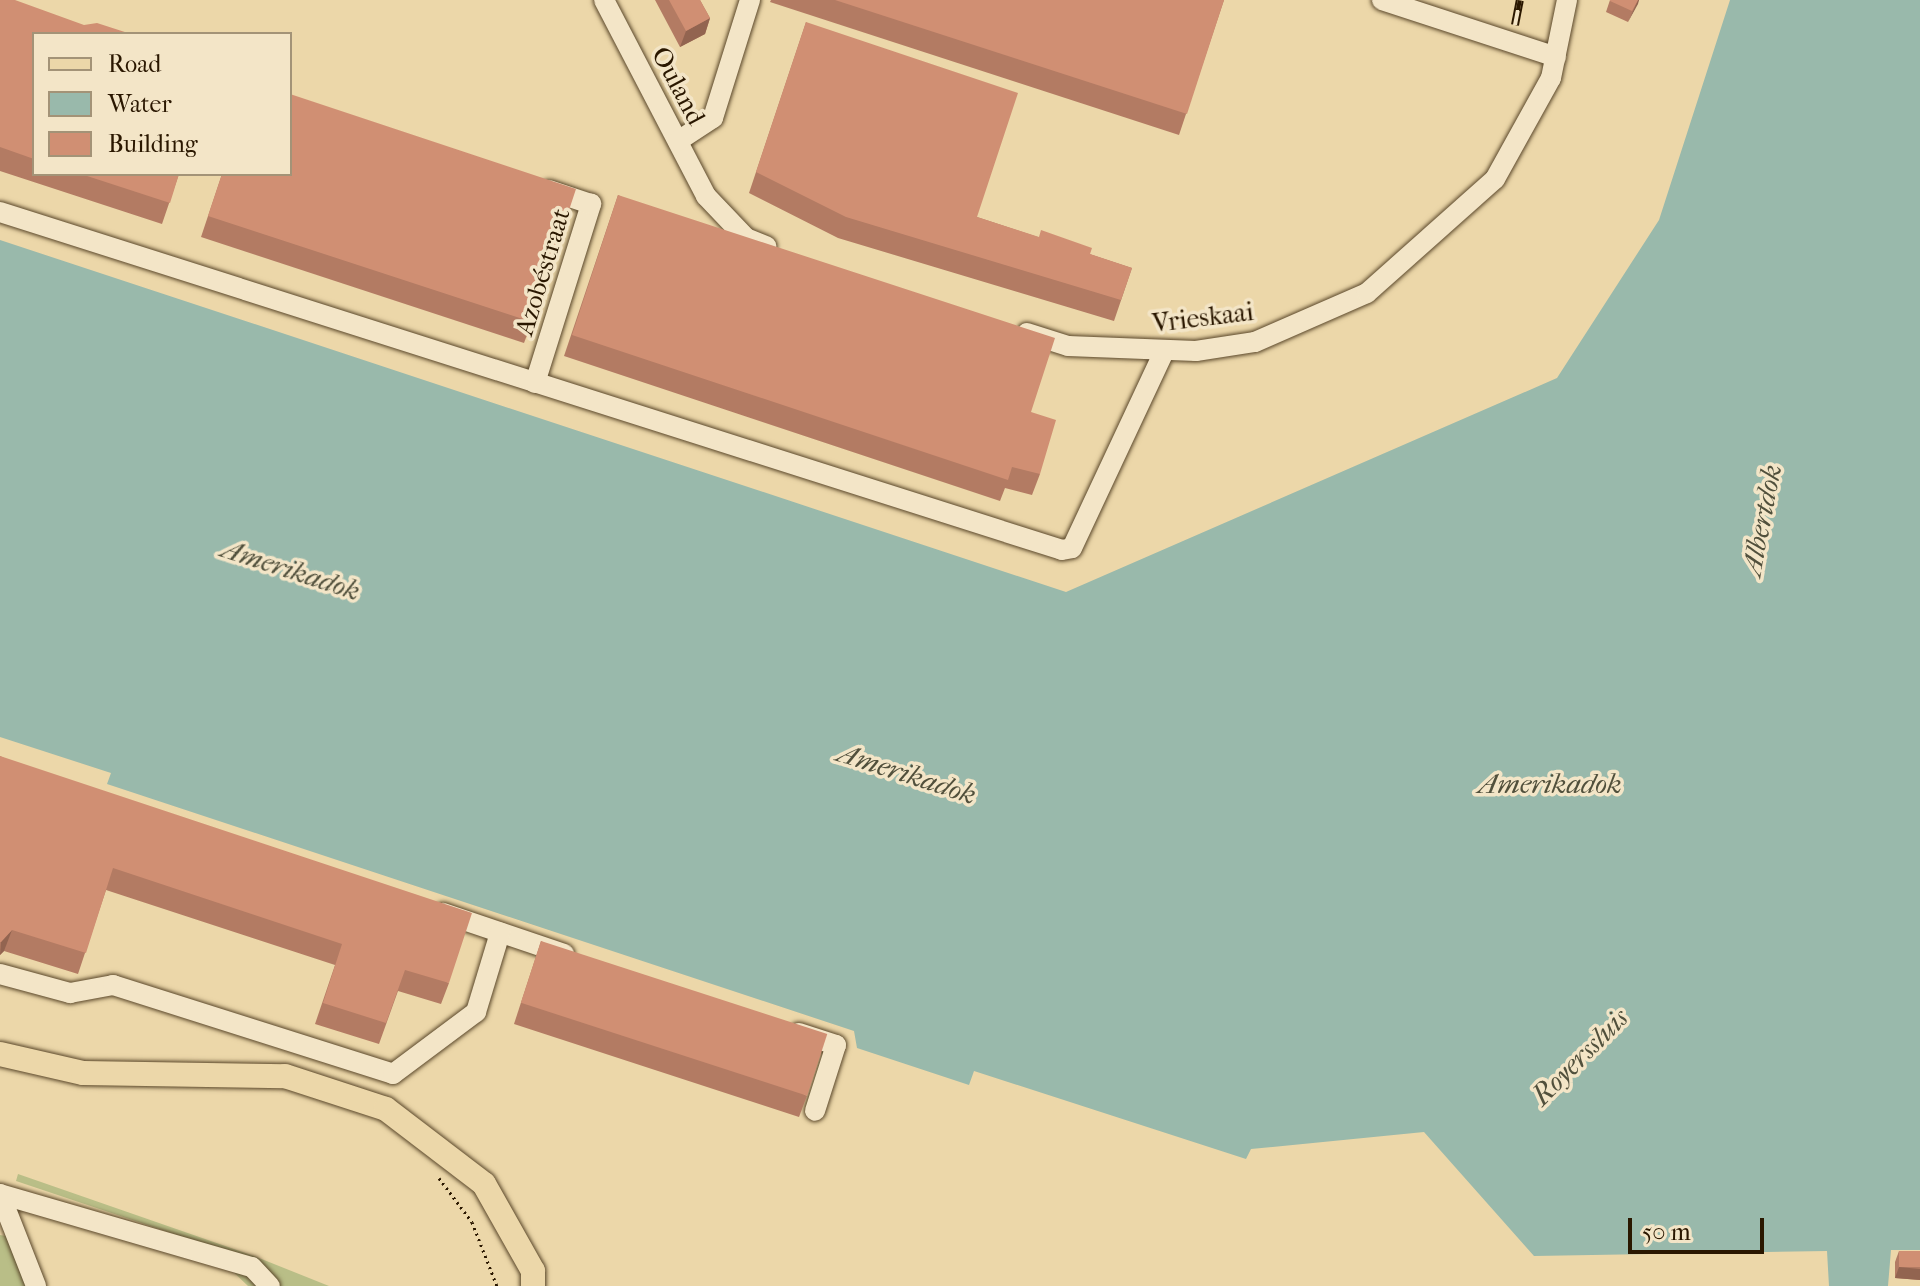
<!DOCTYPE html>
<meta charset="utf-8">
<style>
body{margin:0}
#map{position:relative;width:1920px;height:1286px;overflow:hidden;background:#ecd7a9;font-family:"IM FELL French Canon",serif}
div>[style]{position:absolute}
[style*='--x']{left:calc(var(--x)*1px);top:calc(var(--y)*1px);width:calc(var(--w)*1px);rotate:calc(var(--a)*1deg)}
.green>*{inset:0;background:#b9be87}
.water>*{inset:0;background:#99b9ab}
.path>*{height:3px;margin-top:-1.5px;transform-origin:0;background:repeating-linear-gradient(90deg,#2a1700 0 2px,transparent 0 6px)}
.roads{filter:drop-shadow(0 0 2px #5a472a) drop-shadow(0 0 2px #5a472a)}
.minor>*{height:20px;margin:-10px;padding:0 10px;transform-origin:10px;border-radius:10px;background:#f3e5c7}
.major>*{height:24px;margin:-12px;padding:0 12px;transform-origin:12px;border-radius:12px;background:#ecd7a9}
.rail>*{height:8px;margin-top:-4px;transform-origin:0;background:repeating-linear-gradient(90deg,#f3e5c7 0 15px,#2a1700 0 30px);box-sizing:border-box;border-block:2px solid #2a1700}
.wall>*{inset:0;background:#b37b63}
.shaded-wall>*{inset:0;background:#926450}
.building>*{inset:0;background:#d08f73;transform-origin:0 0}
span{translate:-50% -50%;white-space:nowrap;text-align:center;line-height:1.15;-webkit-text-stroke:7px #f3e5c7;paint-order:stroke}
.street-label{font-size:26px;color:#2a1700}
.water-label{font-size:28px;color:#51503c;font-style:italic}
.legend{position:absolute;left:32px;top:32px;width:260px;height:144px;box-sizing:border-box;background:#f3e5c7;border:2px solid #a39377;margin:0;padding:10px 14px;list-style:none;font-size:24px;color:#2a1700}
.legend li{display:flex;align-items:center;gap:16px;height:40px}
.legend b{width:40px;border:2px solid #a39377}
.scale{position:absolute;left:1628px;top:1218px;width:136px;height:36px;box-sizing:border-box;border:4px solid #2a1700;border-top:0;padding-left:10px;font-size:24px;line-height:28px;white-space:nowrap;color:#2a1700;-webkit-text-stroke:6px #f3e5c7;paint-order:stroke}
</style>
<div id="map">
<div class="green">
<div style="clip-path:polygon(18px 1174px,254px 1256px,329px 1286px,248px 1286px,204px 1244px,16px 1181px)"></div>
<div style="clip-path:polygon(0 1235px,6px 1236px,26px 1286px,0 1286px)"></div>
</div>
<div class="water">
<div style="clip-path:polygon(1730px 0,1920px 0,1920px 1250px,1891px 1250px,1888px 1286px,1829px 1286px,1827px 1251px,1534px 1256px,1424px 1132px,1251px 1149px,1246px 1159px,974px 1071px,969px 1085px,857px 1048px,854px 1031px,107px 784px,111px 773px,0 737px,0 240px,1066px 592px,1557px 378px,1659px 220px)"></div>
</div>
<div class="path">
<div style="--x:439;--y:1178;--w:55;--a:53.1"></div>
<div style="--x:472;--y:1222;--w:69;--a:68.7"></div>
</div>
<div class="roads">
<div class="minor">
<div style="--x:604;--y:0;--w:221;--a:62.5"></div>
<div style="--x:706;--y:196;--w:58;--a:46.4"></div>
<div style="--x:746;--y:238;--w:22;--a:22"></div>
<div style="--x:1382;--y:0;--w:183;--a:18.1"></div>
<div style="--x:678;--y:141;--w:42;--a:-33.3"></div>
<div style="--x:713;--y:118;--w:124;--a:-72.6"></div>
<div style="--x:0;--y:212;--w:1114;--a:17.65"></div>
<div style="--x:1062;--y:550;--w:10;--a:-11"></div>
<div style="--x:1072;--y:548;--w:217;--a:-64.9"></div>
<div style="--x:1027;--y:333;--w:43;--a:17.6"></div>
<div style="--x:1068;--y:346;--w:128;--a:2.2"></div>
<div style="--x:1196;--y:351;--w:60;--a:-8.7"></div>
<div style="--x:1255;--y:342;--w:122;--a:-23.6"></div>
<div style="--x:1367;--y:293;--w:171;--a:-41.7"></div>
<div style="--x:1495;--y:179;--w:115;--a:-61"></div>
<div style="--x:1551;--y:78;--w:80;--a:-78.4"></div>
<div style="--x:535;--y:383;--w:188;--a:-72.6"></div>
<div style="--x:591;--y:204;--w:44;--a:-161.6"></div>
<div style="--x:443;--y:913;--w:128;--a:18.7"></div>
<div style="--x:0;--y:974;--w:73;--a:15.2"></div>
<div style="--x:70;--y:993;--w:44;--a:-10.5"></div>
<div style="--x:113;--y:985;--w:294;--a:17.6"></div>
<div style="--x:393;--y:1074;--w:104;--a:-36.8"></div>
<div style="--x:476;--y:1012;--w:83;--a:-73.1"></div>
<div style="--x:799;--y:1033;--w:39;--a:18"></div>
<div style="--x:836;--y:1045;--w:69;--a:107.7"></div>
<div style="--x:0;--y:1194;--w:262;--a:16.2"></div>
<div style="--x:252;--y:1267;--w:26;--a:47"></div>
<div style="--x:0;--y:1194;--w:99;--a:68.6"></div>
</div>
<div class="major">
<div style="--x:0;--y:1054;--w:85;--a:12.9"></div>
<div style="--x:83;--y:1073;--w:202;--a:0.9"></div>
<div style="--x:285;--y:1076;--w:106;--a:18.1"></div>
<div style="--x:386;--y:1109;--w:123;--a:37.4"></div>
<div style="--x:484;--y:1184;--w:100;--a:60.6"></div>
<div style="--x:533;--y:1271;--w:15;--a:90"></div>
</div>
</div>
<div class="rail">
<div style="--x:1515;--y:25;--w:25;--a:-79"></div>
</div>
<div class="wall">
<div style="clip-path:polygon(0 0,34px 34px,34px 174px,179px 174px,162px 224px,0 171px)"></div>
<div style="clip-path:polygon(655px 0,700px 0,710px 18px,705px 34px,680px 47px)"></div>
<div style="clip-path:polygon(771px 0,1224px 0,1179px 135px,770px 2px)"></div>
<div style="clip-path:polygon(1610px 0,1639px 0,1628px 22px,1606px 12px)"></div>
<div style="clip-path:polygon(806px 22px,977px 217px,1132px 268px,1114px 321px,838px 238px,749px 193px)"></div>
<div style="clip-path:polygon(222px 174px,290px 174px,532px 322px,524px 343px,201px 237px)"></div>
<div style="clip-path:polygon(618px 195px,1031px 412px,1040px 474px,1032px 495px,1005px 488px,1000px 501px,564px 356px)"></div>
<div style="clip-path:polygon(0 756px,449px 983px,441px 1004px,398px 991px,379px 1044px,315px 1024px,335px 965px,106px 890px,78px 974px,4px 951px,0 955px)"></div>
<div style="clip-path:polygon(541px 941px,807px 1096px,799px 1117px,514px 1024px)"></div>
<div style="clip-path:polygon(1899px 1251px,1920px 1251px,1920px 1280px,1895px 1278px,1895px 1262px)"></div>
</div>
<div class="shaded-wall">
<div style="clip-path:polygon(1638px 0,1639px 0,1638px 4px,1628px 22px)"></div>
<div style="clip-path:polygon(710px 18px,705px 34px,680px 47px,686px 31px)"></div>
<div style="clip-path:polygon(12px 930px,4px 951px,0 955px,1px 942px)"></div>
<div style="clip-path:polygon(1899px 1267px,1920px 1269px,1920px 1280px,1895px 1278px)"></div>
</div>
<div class="building">
<div style="clip-path:polygon(0 0,15px 0,84px 25px,97px 23px,131px 34px,34px 34px,34px 159px,0 147px)"></div>
<div style="clip-path:polygon(669px 0,700px 0,710px 18px,686px 31px)"></div>
<div style="clip-path:polygon(835px 0,1224px 0,1187px 114px)"></div>
<div style="clip-path:polygon(1610px 0,1638px 0,1632px 11px,1610px 1px)"></div>
<div style="clip-path:polygon(806px 22px,1018px 93px,977px 217px,1039px 237px,1041px 230px,1092px 248px,1090px 254px,1132px 268px,1121px 300px,846px 217px,756px 172px)"></div>
<div style="clip-path:polygon(290px 94px,576px 189px,532px 322px,208px 216px,222px 174px,290px 174px)"></div>
<div style="clip-path:polygon(81px 174px,179px 174px,170px 203px)"></div>
<div style="clip-path:polygon(618px 195px,1055px 338px,1031px 412px,1056px 420px,1040px 474px,1012px 467px,1008px 480px,572px 335px)"></div>
<div style="clip-path:polygon(0 756px,472px 913px,449px 983px,405px 970px,386px 1023px,323px 1003px,342px 944px,113px 868px,86px 953px,12px 930px,1px 942px,0 942px)"></div>
<div style="left:541px;top:941px;width:301px;height:65px;rotate:18deg"></div>
<div style="left:1899px;top:1251px;width:21px;height:16px"></div>
</div>
<div class="street-label">
<span style="left:678px;top:86px;rotate:62deg">Ouland</span>
<span style="left:543px;top:272px;rotate:-73deg">Azobéstraat</span>
<span style="left:1203px;top:318px;rotate:-7deg">Vrieskaai</span>
</div>
<div class="water-label">
<span style="left:1762px;top:520px;rotate:-79deg">Albertdok</span>
<span style="left:291px;top:570px;rotate:18deg">Amerikadok</span>
<span style="left:907px;top:774px;rotate:18deg">Amerikadok</span>
<span style="left:1550px;top:784px">Amerikadok</span>
<span style="left:1580px;top:1057px;rotate:-45deg">Royerssluis</span>
</div>
<ul class="legend">
<li><b style="height:10px;background:#ecd7a9"></b>Road</li>
<li><b style="height:22px;background:#99b9ab"></b>Water</li>
<li><b style="height:22px;background:#d08f73"></b>Building</li>
</ul>
<div class="scale">50 m</div>
</div>
